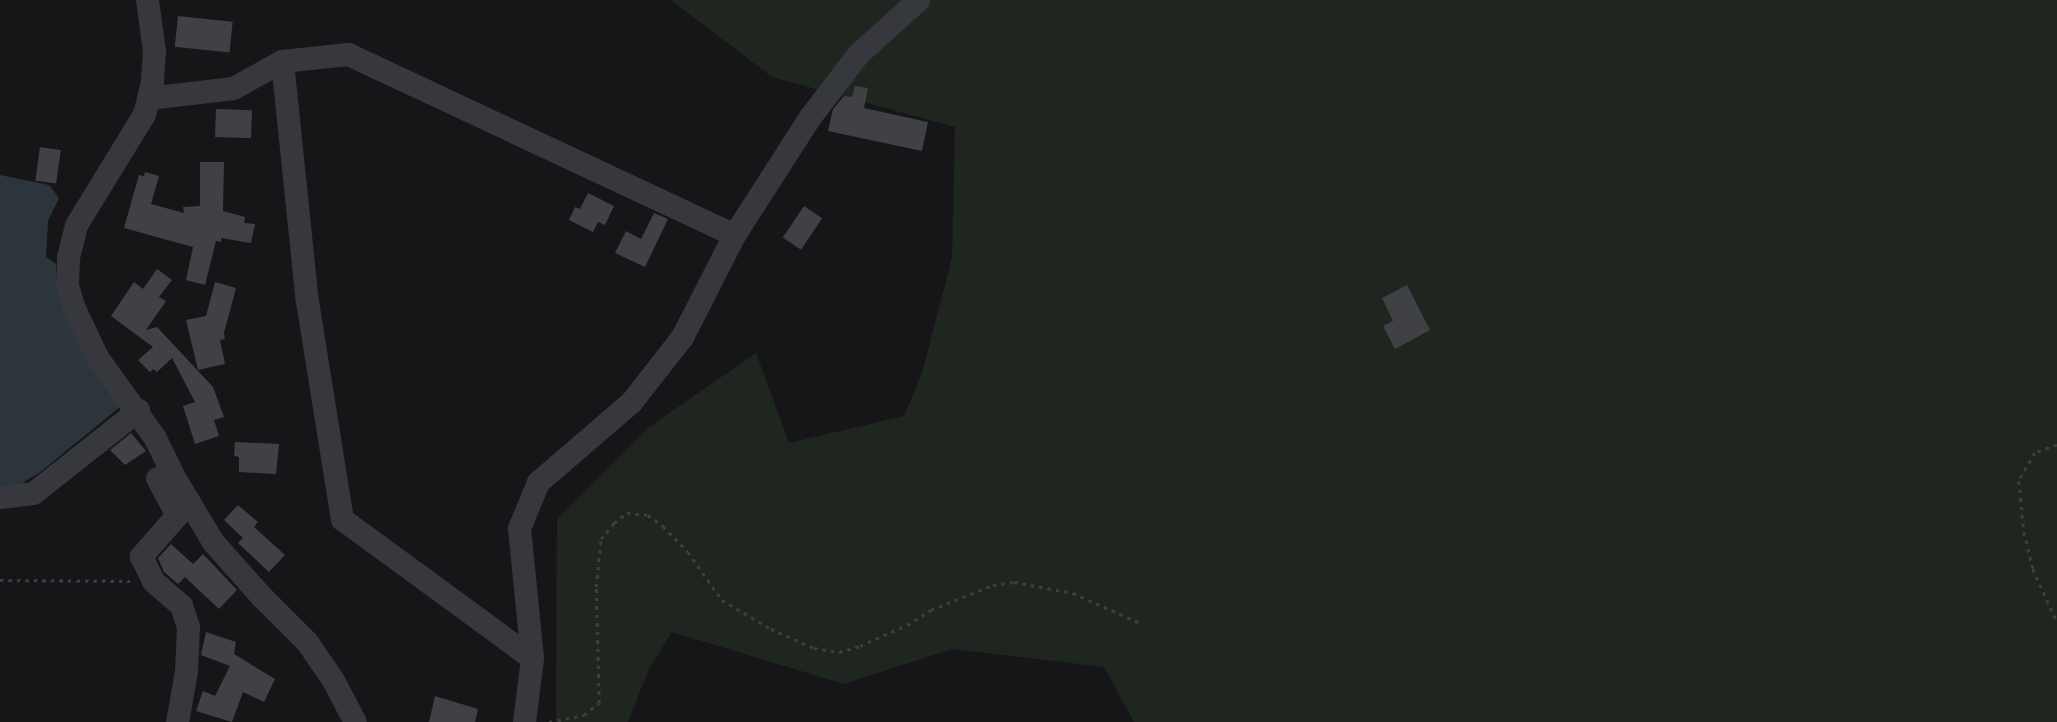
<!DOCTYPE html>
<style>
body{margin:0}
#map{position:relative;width:2057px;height:722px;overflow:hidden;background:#161618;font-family:Raleway,sans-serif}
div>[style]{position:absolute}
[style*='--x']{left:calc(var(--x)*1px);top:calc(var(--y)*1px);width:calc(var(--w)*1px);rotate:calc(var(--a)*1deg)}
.green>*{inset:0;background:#1e261f}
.water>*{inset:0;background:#2c353c}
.building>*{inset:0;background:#404145;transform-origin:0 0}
.path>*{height:2.5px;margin-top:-1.25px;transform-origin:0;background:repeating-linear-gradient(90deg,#3d3f44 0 3.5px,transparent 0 8.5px)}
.minor>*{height:23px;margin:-11.5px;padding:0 11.5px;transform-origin:11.5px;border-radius:11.5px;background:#37383d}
span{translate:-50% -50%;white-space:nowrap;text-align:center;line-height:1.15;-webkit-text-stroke:7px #111113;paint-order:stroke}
</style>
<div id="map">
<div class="green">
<div style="clip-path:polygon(671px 0,2057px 0,2057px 722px,1134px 722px,1104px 667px,952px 649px,844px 684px,672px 632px,649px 669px,628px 722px,556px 722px,557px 519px,649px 427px,756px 353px,789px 443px,904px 416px,923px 370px,952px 257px,955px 127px,772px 77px)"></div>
</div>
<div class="water">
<div style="clip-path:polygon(0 175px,49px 185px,59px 198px,48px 221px,46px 257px,56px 264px,56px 283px,60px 299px,85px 357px,126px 402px,39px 473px,22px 483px,0 488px)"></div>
</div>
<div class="building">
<div style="left:178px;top:16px;width:55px;height:31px;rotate:6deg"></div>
<div style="clip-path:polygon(855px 86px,868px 88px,864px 108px,928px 122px,922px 151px,828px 131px,833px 109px,844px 96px,852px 97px)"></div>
<div style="left:216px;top:109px;width:36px;height:28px;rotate:2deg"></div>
<div style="left:40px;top:147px;width:21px;height:34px;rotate:8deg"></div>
<div style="clip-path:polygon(200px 162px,224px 162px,223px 211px,245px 217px,244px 223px,255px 224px,251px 243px,221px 238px,221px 242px,216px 241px,205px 285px,186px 280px,193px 247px,124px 228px,139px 175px,144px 176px,145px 172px,159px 176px,151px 204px,184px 213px,183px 207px,200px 206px)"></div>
<div style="clip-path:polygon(588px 193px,614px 206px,605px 225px,598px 222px,593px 232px,569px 220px,575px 207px,580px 209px)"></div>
<div style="left:804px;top:206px;width:22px;height:38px;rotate:34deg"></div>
<div style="clip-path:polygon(654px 213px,668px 219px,645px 267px,615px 253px,626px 231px,641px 239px)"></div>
<div style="clip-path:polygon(157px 269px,172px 280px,159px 297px,166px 301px,146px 330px,157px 327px,213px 387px,224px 417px,214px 420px,219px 436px,195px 444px,183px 406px,195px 402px,172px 358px,157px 372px,153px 369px,150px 372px,138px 360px,153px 347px,111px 316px,134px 282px,143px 289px)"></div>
<div style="clip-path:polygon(215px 282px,236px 288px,224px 333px,225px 339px,220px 340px,225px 364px,198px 370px,186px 320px,206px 316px)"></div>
<div style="clip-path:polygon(1407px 285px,1430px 330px,1395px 349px,1383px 326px,1393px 321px,1382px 298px)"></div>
<div style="clip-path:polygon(131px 433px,146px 451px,125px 465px,110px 450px)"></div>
<div style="clip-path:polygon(235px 442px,279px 444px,276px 474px,239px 472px,239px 457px,234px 456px)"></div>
<div style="clip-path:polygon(238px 505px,258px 522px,254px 527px,285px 555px,269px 572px,238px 543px,243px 538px,224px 520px)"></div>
<div style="clip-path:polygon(171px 544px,193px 564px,203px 554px,237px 590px,219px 609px,185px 577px,178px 584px,164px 572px,158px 558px)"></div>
<div style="clip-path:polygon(206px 632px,236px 642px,234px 654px,275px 679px,264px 702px,243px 692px,232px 722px,196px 711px,203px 691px,215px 696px,230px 666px,201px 655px)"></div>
<div style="clip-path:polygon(435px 696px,478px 709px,475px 722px,429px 722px)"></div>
</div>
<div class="path">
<div style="--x:2057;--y:445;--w:23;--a:160"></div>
<div style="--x:2035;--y:453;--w:32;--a:120"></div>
<div style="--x:2019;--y:481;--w:51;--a:84.4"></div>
<div style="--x:2024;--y:532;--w:38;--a:76"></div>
<div style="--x:2033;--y:569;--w:58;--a:65.6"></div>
<div style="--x:0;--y:580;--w:130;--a:0.4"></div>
<div style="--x:549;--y:722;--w:36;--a:-11"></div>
<div style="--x:584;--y:715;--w:19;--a:-39"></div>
<div style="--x:599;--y:703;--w:116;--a:-91.5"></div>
<div style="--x:596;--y:587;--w:48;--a:-84.1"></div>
<div style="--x:601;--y:539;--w:21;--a:-51"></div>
<div style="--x:614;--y:523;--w:16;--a:-38"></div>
<div style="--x:627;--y:513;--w:21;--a:5"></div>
<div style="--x:648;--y:515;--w:19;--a:36"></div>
<div style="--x:663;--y:526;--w:36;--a:46"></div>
<div style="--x:688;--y:552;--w:59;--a:54.7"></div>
<div style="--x:722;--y:600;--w:57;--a:30.6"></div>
<div style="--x:771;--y:629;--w:47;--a:23.8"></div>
<div style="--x:814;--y:648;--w:25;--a:9"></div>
<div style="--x:839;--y:652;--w:22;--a:-16"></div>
<div style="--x:860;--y:646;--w:51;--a:-24.1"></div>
<div style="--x:907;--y:625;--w:28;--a:-32"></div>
<div style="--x:931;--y:610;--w:67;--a:-22"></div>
<div style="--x:993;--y:585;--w:21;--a:-8"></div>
<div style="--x:1014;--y:582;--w:60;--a:10.6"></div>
<div style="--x:1073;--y:593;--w:76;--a:24.2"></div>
</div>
<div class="minor">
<div style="--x:147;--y:0;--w:51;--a:82.2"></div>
<div style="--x:154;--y:51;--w:31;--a:94"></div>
<div style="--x:152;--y:82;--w:33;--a:104"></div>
<div style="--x:144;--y:114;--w:130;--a:121.5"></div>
<div style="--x:76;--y:225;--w:33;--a:104"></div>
<div style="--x:68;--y:257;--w:28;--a:92"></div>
<div style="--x:67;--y:285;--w:22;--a:74"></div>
<div style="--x:73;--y:306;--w:56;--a:64.8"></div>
<div style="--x:97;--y:357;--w:100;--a:54.4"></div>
<div style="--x:155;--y:438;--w:43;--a:64"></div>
<div style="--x:174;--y:477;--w:76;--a:59"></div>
<div style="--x:213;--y:542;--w:74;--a:48.3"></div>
<div style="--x:262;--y:597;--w:64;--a:45"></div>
<div style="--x:307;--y:642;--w:46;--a:55.6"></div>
<div style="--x:333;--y:680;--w:47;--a:62.4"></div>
<div style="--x:282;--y:61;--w:241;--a:84.1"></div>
<div style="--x:307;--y:301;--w:221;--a:80.9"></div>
<div style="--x:342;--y:519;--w:235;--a:36.2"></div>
<div style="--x:148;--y:98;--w:86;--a:-6.7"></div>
<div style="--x:233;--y:88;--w:56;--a:-28.9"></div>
<div style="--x:282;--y:61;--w:66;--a:-6.1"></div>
<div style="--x:348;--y:54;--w:426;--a:25.1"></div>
<div style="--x:157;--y:478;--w:42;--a:61.6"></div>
<div style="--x:177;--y:515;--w:55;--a:131.3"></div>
<div style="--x:141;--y:556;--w:28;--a:64"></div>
<div style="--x:153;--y:581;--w:37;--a:41"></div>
<div style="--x:181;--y:605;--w:23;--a:72"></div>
<div style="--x:188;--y:627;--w:44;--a:92.6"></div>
<div style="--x:186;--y:671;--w:52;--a:100"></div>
<div style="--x:0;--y:497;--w:33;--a:-7"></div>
<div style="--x:33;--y:493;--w:134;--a:-38.3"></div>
<div style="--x:524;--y:722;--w:64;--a:-82.9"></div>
<div style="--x:532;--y:658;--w:131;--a:-95.7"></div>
<div style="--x:519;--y:528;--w:50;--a:-67.6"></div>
<div style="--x:538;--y:482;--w:123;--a:-40.7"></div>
<div style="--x:631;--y:402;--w:83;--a:-51.9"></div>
<div style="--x:682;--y:337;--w:114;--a:-63"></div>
<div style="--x:734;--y:235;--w:139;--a:-57.3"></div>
<div style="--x:809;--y:118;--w:81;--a:-52.6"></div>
<div style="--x:858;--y:54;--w:81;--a:-42"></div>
</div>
</div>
